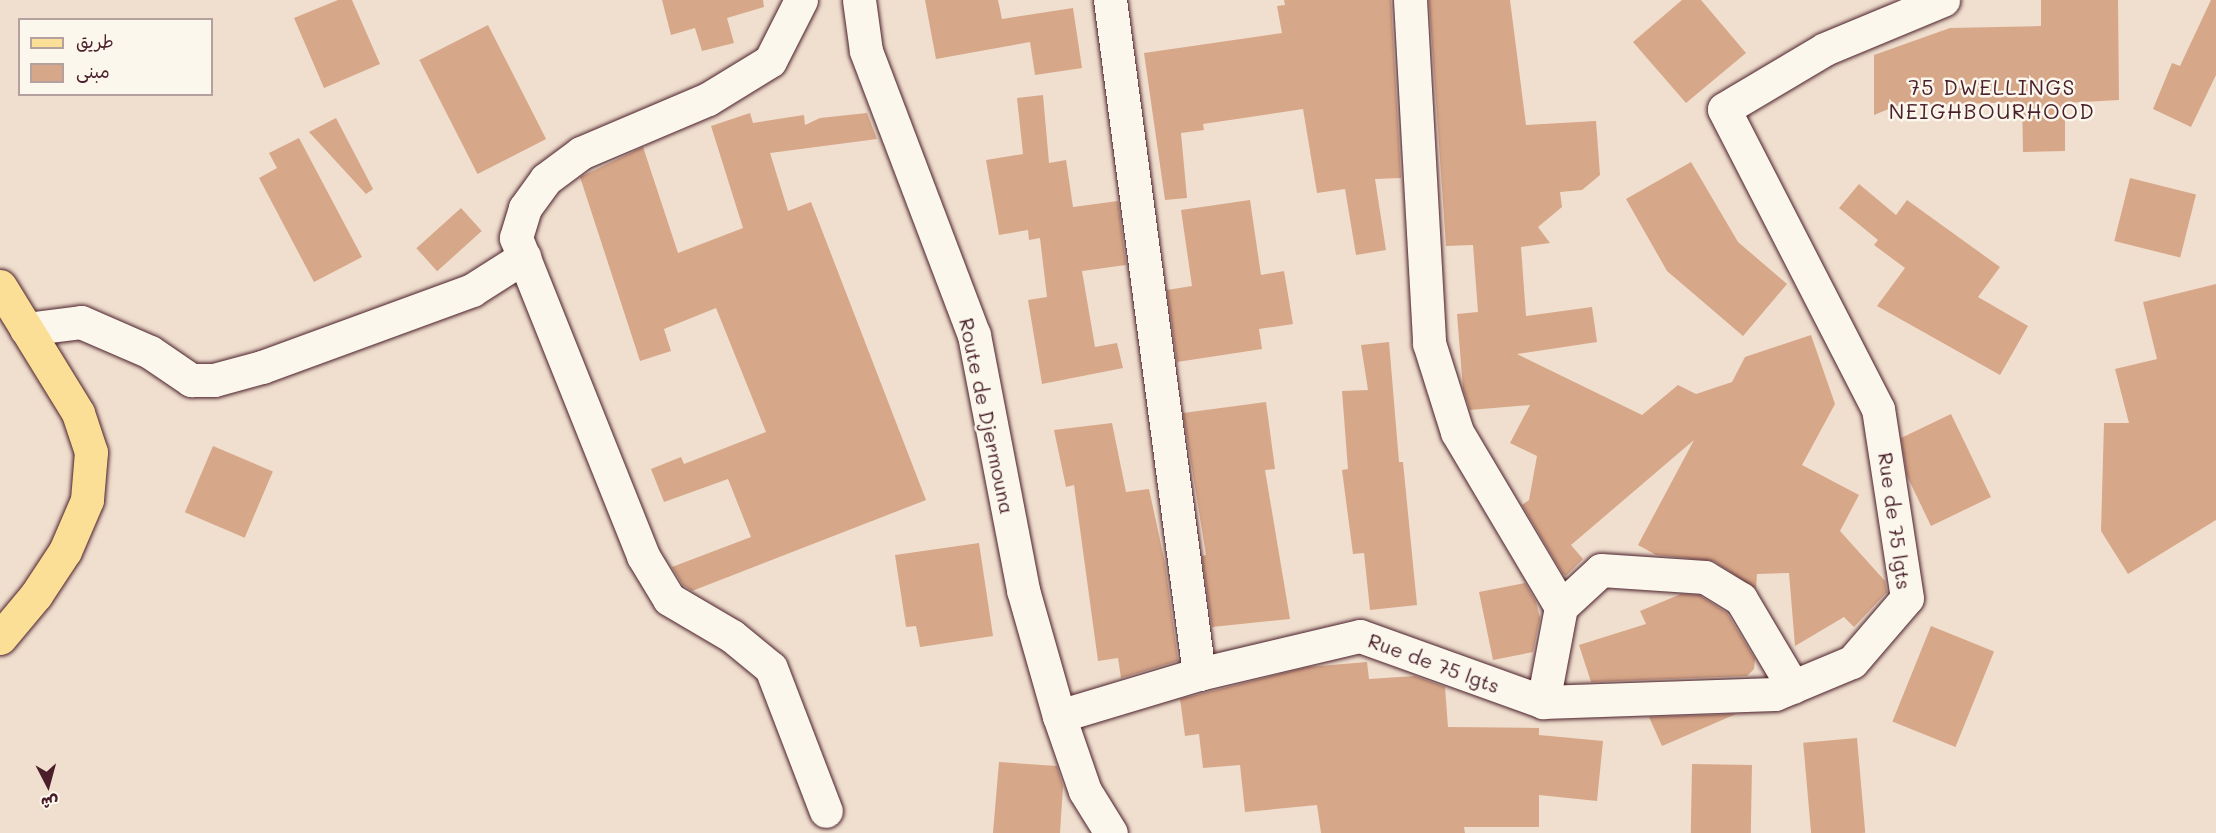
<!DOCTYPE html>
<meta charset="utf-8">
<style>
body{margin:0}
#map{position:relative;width:2216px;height:833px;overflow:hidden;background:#f0dfce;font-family:Mali,"Playpen Sans Arabic",sans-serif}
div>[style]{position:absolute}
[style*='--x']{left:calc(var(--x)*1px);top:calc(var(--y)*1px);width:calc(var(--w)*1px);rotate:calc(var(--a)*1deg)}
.building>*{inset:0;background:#d7a789;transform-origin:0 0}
.roads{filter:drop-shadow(0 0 2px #4a1f2b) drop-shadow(0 0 2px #4a1f2b)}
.minor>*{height:33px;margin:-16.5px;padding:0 16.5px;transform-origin:16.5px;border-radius:16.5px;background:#fbf7ec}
.major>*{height:33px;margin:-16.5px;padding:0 16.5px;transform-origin:16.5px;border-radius:16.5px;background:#fbdf96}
span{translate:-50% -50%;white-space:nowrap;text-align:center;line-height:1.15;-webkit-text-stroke:5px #fbf7ec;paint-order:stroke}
.street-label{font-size:20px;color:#4a1f2b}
.neighbourhood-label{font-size:21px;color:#4a1f2b;letter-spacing:1.5px}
.legend{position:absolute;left:18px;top:18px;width:195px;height:78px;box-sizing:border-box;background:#fbf7ec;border:2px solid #b4a19f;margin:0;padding:8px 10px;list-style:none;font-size:18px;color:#4a1f2b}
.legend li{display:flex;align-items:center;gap:12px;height:30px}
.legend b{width:30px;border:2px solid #b4a19f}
.north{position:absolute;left:18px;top:755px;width:60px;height:60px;-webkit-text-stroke:4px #fbf7ec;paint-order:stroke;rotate:174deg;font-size:16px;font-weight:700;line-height:24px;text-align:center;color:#4a1f2b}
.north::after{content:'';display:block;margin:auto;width:21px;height:27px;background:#4a1f2b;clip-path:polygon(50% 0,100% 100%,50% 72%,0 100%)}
</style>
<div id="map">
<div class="building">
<div style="clip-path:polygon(338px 0,352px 0,380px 64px,324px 88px,294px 18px)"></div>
<div style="clip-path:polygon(662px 0,763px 0,764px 7px,727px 18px,734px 43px,702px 51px,695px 28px,671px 35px)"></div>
<div style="clip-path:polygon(925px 0,998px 0,1002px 19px,1073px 8px,1082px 68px,1035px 75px,1030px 42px,936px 59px)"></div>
<div style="clip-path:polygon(1284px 0,1391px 0,1401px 178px,1375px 179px,1386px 250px,1356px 255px,1345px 189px,1317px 193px,1303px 109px,1203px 124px,1204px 130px,1181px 133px,1187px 198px,1165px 200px,1144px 53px,1282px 33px,1277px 6px,1285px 5px)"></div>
<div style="clip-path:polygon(1429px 0,1510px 0,1526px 125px,1596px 121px,1600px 175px,1582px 190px,1560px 192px,1562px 207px,1538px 227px,1550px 243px,1521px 247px,1526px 316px,1592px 307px,1597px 342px,1517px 354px,1642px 415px,1678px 385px,1696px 394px,1732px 382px,1745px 357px,1811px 335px,1835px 404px,1802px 465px,1859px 495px,1840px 531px,1885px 581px,1887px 592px,1854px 627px,1844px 617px,1795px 646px,1789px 573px,1757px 574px,1756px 589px,1714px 561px,1656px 555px,1638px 545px,1694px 440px,1571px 545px,1583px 559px,1566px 576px,1563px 574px,1522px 505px,1529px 500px,1537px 456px,1510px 443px,1530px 405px,1470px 410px,1463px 389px,1457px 314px,1478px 312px,1473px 245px,1446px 246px)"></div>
<div style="clip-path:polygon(1682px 0,1701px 0,1746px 53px,1686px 103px,1633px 42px)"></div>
<div style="clip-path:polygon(2041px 0,2118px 0,2119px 100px,2065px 103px,2065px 151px,2023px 152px,2022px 102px,1896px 106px,1874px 115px,1874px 55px,1950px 28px,2041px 26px)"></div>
<div style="clip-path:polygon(2211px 0,2216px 0,2216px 75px,2191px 127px,2153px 109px,2172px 63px,2180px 66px)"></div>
<div style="left:488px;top:25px;width:128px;height:77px;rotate:63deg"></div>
<div style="clip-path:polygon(1043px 95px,1049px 163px,1066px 160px,1073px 207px,1118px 201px,1126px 265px,1082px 271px,1095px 347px,1117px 343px,1123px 368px,1042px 384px,1028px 300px,1047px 297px,1040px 238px,1029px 240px,1028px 230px,999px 235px,986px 160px,1023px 154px,1017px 98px)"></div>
<div style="clip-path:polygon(750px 113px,753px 123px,804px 115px,805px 125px,820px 118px,867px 113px,877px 139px,770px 153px,788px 211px,811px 202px,926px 500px,692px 591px,683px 585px,672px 567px,751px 537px,728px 479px,664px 502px,651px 469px,681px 457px,684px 464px,766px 432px,716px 308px,664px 329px,671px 351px,640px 361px,580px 177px,643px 147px,678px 253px,743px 228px,711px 126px)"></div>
<div style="clip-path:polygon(336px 118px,373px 189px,366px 194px,309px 132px)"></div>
<div style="clip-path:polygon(299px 138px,362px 257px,314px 282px,259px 178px,277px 168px,269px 153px)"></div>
<div style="clip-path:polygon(1691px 162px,1738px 242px,1787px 284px,1743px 336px,1667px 271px,1626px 199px)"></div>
<div style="left:2130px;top:178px;width:68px;height:65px;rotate:14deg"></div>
<div style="clip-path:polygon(1859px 184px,1896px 215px,1907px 200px,2000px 267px,1978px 297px,2028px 326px,2000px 375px,1877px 306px,1905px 268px,1874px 245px,1878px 240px,1839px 208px)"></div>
<div style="clip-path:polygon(1250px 200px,1261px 275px,1284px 271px,1293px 324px,1259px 329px,1262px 349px,1177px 362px,1167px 290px,1192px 286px,1181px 210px)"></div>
<div style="left:461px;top:208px;width:31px;height:60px;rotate:48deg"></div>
<div style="clip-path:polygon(2216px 284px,2216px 520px,2128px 574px,2101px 531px,2104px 423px,2129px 423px,2115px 369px,2157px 359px,2143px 302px)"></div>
<div style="clip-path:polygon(1389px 342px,1399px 462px,1403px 462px,1417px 605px,1370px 610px,1364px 553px,1353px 554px,1342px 470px,1348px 469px,1342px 391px,1368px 390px,1361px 345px)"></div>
<div style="clip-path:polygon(1266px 402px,1275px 469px,1265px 470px,1290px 619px,1212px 627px,1202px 556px,1206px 555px,1183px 413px)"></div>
<div style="clip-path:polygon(1951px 414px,1991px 497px,1931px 526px,1907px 476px,1901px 438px)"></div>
<div style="clip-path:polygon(1112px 423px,1126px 492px,1149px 489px,1165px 563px,1178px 661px,1121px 678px,1118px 658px,1098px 661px,1074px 485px,1066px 487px,1054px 430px)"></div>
<div style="left:213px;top:446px;width:65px;height:72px;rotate:23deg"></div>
<div style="clip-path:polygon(979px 543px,993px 636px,920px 647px,916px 626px,906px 627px,895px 555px)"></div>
<div style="clip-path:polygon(1525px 583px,1536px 602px,1540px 618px,1533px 652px,1493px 660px,1479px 592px)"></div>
<div style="clip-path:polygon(1681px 594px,1699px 595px,1727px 613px,1755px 659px,1754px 669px,1747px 676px,1591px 682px,1579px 645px,1646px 624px,1640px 611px)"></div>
<div style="left:1931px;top:626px;width:68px;height:103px;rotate:22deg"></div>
<div style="clip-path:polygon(1367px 662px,1369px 679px,1415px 676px,1445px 687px,1448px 727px,1539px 728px,1539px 735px,1603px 741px,1597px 801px,1539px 795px,1539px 827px,1464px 827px,1465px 833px,1321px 833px,1317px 805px,1245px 812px,1240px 765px,1203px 768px,1199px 734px,1185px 736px,1180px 699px,1308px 667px)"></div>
<div style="clip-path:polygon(1736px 714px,1662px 746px,1649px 717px)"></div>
<div style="left:1857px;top:738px;width:95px;height:54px;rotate:85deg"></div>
<div style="clip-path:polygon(999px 762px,1057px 766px,1063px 786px,1060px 833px,993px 833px)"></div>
<div style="left:1692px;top:764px;width:60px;height:69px;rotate:1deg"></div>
</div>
<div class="roads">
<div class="minor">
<div style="--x:801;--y:0;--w:68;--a:116.9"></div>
<div style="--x:770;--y:61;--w:73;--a:148.5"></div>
<div style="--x:708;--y:99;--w:138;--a:157"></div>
<div style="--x:581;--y:153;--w:44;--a:143.4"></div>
<div style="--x:546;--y:179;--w:36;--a:126"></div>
<div style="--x:525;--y:208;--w:31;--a:107"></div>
<div style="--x:516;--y:238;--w:342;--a:68.2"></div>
<div style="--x:643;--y:556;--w:50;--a:58.8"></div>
<div style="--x:669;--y:599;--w:73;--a:30.4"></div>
<div style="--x:732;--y:636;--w:50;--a:39.4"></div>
<div style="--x:771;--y:668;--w:153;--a:69"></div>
<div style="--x:859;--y:0;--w:51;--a:82.2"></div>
<div style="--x:866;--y:51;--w:304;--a:69.2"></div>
<div style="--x:974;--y:335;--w:260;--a:79.1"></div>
<div style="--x:1023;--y:590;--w:131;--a:74.1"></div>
<div style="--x:1059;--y:716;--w:79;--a:70.9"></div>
<div style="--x:1085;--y:791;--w:49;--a:58.2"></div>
<div style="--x:1110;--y:0;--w:680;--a:82.48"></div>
<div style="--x:1410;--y:0;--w:344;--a:86.8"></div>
<div style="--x:1429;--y:343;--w:93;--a:72.5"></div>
<div style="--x:1457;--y:432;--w:204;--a:59.3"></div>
<div style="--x:1561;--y:607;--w:97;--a:100.7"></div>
<div style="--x:26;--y:329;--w:55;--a:-7.3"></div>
<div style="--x:81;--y:322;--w:75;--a:23.5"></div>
<div style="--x:150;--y:352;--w:50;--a:34.3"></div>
<div style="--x:191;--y:380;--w:23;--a:0"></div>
<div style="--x:214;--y:380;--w:50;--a:-15.2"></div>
<div style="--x:262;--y:367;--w:224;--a:-20.1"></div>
<div style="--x:472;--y:290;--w:62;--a:-32.4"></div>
<div style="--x:1561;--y:607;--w:54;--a:-42.8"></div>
<div style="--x:1601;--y:570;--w:104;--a:3.9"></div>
<div style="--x:1705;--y:577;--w:42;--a:31.4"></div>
<div style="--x:1741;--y:599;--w:102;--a:59.4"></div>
<div style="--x:1059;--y:716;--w:146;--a:-16.7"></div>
<div style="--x:1199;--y:674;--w:165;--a:-13.3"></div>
<div style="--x:1360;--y:636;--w:195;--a:19.8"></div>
<div style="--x:1543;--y:702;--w:232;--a:-2"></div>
<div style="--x:1775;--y:694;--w:83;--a:-22.6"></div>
<div style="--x:1852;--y:662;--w:84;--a:-49.3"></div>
<div style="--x:1907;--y:598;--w:191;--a:-98.7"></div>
<div style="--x:1878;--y:409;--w:337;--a:-117.2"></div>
<div style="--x:1724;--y:109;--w:117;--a:-30.7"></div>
<div style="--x:1825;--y:49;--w:128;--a:-22.6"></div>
</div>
<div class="major">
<div style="--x:0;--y:286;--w:149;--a:58.4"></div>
<div style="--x:78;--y:413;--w:41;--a:71.6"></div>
<div style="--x:91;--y:452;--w:48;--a:94.8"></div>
<div style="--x:87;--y:500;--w:56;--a:113.3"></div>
<div style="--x:65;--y:551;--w:53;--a:123.4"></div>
<div style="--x:36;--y:595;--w:56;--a:129.9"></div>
</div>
</div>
<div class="street-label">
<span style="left:987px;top:416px;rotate:78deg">Route de Djermouna</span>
<span style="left:1895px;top:521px;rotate:82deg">Rue de 75 lgts</span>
<span style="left:1434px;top:663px;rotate:20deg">Rue de 75 lgts</span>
</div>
<div class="neighbourhood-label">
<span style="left:1992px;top:99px">75 DWELLINGS<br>NEIGHBOURHOOD</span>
</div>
<ul class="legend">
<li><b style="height:8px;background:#fbdf96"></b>طريق</li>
<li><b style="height:16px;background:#d7a789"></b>مبنى</li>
</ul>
<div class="north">ش</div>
</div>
